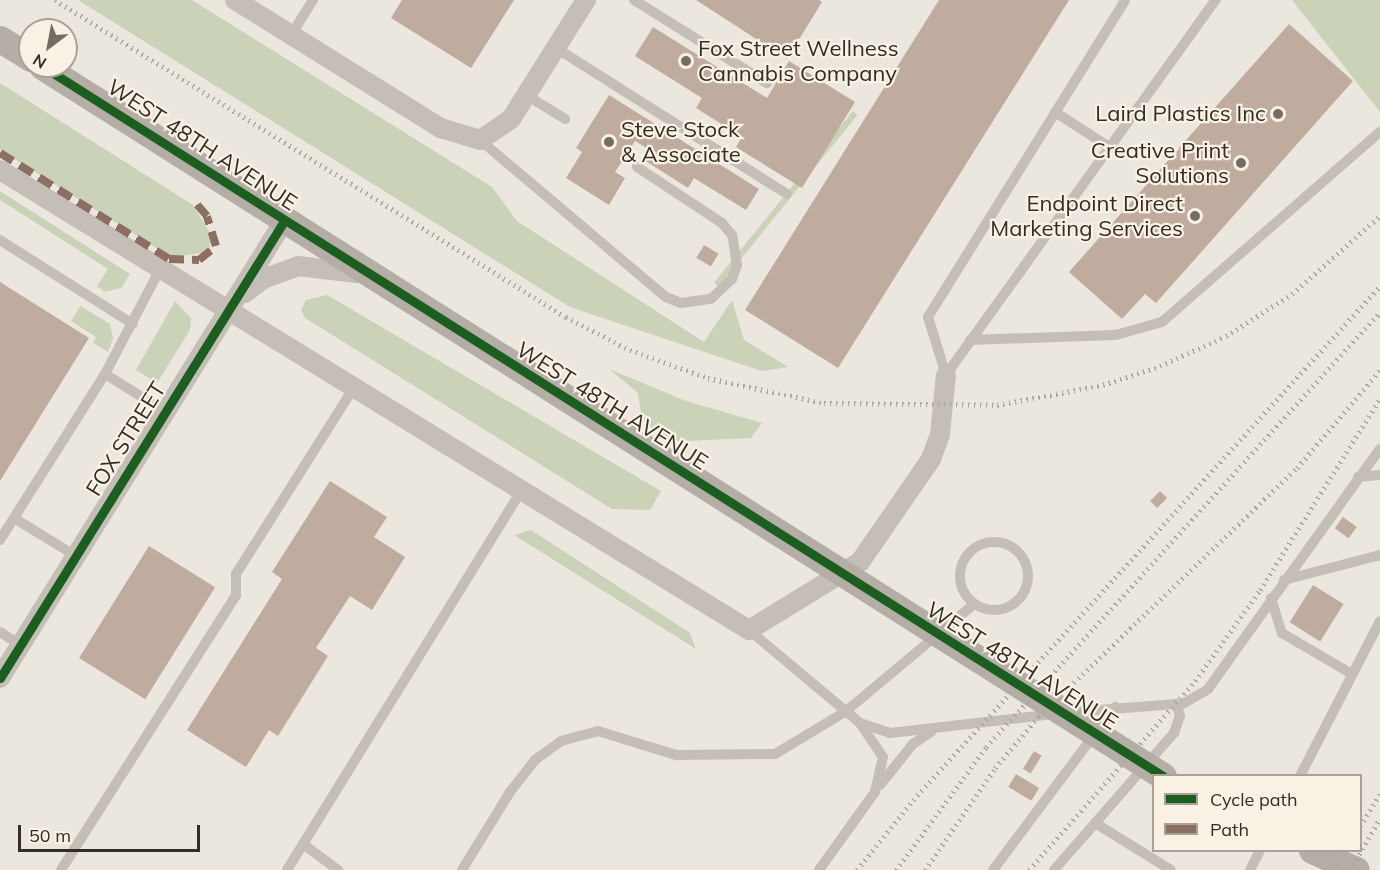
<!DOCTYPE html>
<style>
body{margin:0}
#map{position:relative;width:1380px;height:870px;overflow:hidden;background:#ebe7de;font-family:Mulish,sans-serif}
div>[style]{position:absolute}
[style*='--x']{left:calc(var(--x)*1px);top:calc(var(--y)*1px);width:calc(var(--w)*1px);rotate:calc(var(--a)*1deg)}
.green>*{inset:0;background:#cad2b8;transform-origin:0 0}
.building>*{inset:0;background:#bfac9f;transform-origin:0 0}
.lane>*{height:10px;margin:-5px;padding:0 5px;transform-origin:5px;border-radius:5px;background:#c4beb7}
.lane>.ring{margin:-5px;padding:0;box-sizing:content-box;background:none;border:10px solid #c4beb7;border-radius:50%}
.street>*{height:20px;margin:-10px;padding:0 10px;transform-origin:10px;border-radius:10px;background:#c4beb7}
.secondary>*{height:27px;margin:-13.5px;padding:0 13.5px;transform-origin:13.5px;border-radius:13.5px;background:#b5aea7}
.rail>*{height:4.5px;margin-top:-2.25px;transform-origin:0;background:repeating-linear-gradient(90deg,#aba7a2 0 1.5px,transparent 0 6px)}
.quiet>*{height:8px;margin-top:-4px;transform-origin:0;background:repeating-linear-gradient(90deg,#8d6e63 0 15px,transparent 0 23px)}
.cycleway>*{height:9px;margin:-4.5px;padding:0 4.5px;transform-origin:4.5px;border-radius:4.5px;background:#1b5e20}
.dots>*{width:16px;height:16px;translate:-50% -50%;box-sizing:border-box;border:3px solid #f9f1e4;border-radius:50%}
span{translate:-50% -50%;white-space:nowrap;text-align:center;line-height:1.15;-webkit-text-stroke:4.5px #f9f1e4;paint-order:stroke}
.poi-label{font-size:22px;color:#342c26}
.left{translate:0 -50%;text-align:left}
.right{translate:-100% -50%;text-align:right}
.street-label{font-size:22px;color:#342c26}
.legend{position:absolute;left:1152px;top:774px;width:210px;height:78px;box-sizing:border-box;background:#f9f1e4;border:2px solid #aaa298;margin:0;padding:8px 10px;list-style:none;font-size:18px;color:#342c26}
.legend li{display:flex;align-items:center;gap:12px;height:30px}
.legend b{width:30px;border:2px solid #aaa298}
.north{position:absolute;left:18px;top:18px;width:60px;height:60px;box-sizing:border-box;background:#f9f1e4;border:2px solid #aaa298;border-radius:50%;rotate:212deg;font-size:16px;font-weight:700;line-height:24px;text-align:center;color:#342c26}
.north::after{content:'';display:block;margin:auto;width:21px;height:27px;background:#746d66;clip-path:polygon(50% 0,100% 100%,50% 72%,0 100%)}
.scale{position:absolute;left:18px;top:825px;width:182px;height:27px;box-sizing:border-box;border:3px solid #342c26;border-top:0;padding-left:8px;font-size:18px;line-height:21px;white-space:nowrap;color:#342c26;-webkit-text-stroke:4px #f9f1e4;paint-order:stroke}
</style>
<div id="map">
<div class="green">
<div style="clip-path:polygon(78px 0,192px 0,492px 187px,517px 221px,704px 342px,732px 300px,744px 340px,788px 367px,762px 371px,570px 307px)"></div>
<div style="clip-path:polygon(1292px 0,1380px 0,1380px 112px)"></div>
<div style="clip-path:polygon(0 83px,193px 205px,212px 236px,209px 252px,171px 257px,0 150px)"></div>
<div style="left:853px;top:111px;width:6px;height:221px;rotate:39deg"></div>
<div style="clip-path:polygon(0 191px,130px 274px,121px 288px,105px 292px,97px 286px,108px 269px,0 200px)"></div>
<div style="clip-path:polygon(327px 295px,661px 491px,650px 510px,612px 509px,305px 318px,301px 310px,306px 300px)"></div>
<div style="clip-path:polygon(175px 301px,191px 318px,190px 330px,157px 383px,136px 370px)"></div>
<div style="clip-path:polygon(80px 306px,110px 324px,113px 338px,108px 352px,93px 343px,96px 337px,71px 321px)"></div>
<div style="clip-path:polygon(609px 369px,686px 401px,762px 423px,751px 438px,665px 442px,642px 419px,638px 393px)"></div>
<div style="clip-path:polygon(531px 530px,690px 633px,696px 649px,514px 535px)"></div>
</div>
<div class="building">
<div style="clip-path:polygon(402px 0,514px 0,471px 68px,391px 18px)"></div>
<div style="clip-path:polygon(696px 0,819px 0,822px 2px,787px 59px)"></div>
<div style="clip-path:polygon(939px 0,1069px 0,838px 368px,745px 310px)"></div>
<div style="clip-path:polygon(1289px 24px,1353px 81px,1156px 303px,1145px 294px,1122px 319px,1069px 272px)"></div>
<div style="clip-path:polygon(653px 27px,767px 98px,789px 61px,855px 102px,802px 188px,736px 147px,742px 137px,696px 108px,702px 98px,635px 56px)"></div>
<div style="clip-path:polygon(609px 95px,759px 189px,746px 210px,694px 178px,688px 188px,644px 160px,650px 150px,635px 141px,615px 172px,625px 178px,609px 205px,566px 178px,582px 152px,576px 148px)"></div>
<div style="left:704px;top:245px;width:17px;height:15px;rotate:31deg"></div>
<div style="clip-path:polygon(0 282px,89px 338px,0 481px)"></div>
<div style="clip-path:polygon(330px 481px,387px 517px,374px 537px,405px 557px,372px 610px,350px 596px,316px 648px,328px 656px,278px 736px,269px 730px,246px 767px,187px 730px,282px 579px,272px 572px)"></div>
<div style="left:1160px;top:491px;width:10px;height:14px;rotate:45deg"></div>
<div style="left:1343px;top:517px;width:17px;height:14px;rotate:36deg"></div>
<div style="left:149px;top:546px;width:78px;height:132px;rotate:32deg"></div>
<div style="left:1313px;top:585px;width:36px;height:44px;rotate:32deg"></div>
<div style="left:1034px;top:751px;width:9px;height:21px;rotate:32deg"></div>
<div style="left:1016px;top:774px;width:27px;height:15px;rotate:31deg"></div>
</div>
<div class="lane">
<div style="--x:634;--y:0;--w:157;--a:32"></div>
<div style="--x:291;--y:35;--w:41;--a:-57.8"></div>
<div style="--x:556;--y:48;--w:273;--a:32.3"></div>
<div style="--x:526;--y:95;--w:46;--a:31.6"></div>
<div style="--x:1055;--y:112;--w:64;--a:32.9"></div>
<div style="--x:480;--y:140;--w:243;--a:40.2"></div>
<div style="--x:666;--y:297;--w:16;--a:22"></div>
<div style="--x:681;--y:303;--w:30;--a:-8"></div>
<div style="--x:711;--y:299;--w:29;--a:-44"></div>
<div style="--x:732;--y:279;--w:15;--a:-70"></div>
<div style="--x:737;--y:265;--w:30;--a:-99"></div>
<div style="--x:732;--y:235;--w:16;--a:-130"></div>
<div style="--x:722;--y:223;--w:102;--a:-146.6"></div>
<div style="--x:0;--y:240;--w:157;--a:32.3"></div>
<div style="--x:970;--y:340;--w:146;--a:-2"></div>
<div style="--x:1116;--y:335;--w:48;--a:-15.8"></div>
<div style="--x:1162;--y:322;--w:289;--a:-41.1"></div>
<div style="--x:105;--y:374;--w:72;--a:31.9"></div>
<div style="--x:946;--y:375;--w:462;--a:-54.3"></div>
<div style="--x:946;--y:375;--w:61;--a:-107.2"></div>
<div style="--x:928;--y:317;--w:373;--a:-58.1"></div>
<div style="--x:1358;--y:477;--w:22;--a:-5"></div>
<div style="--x:14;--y:518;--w:73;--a:31.5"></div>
<div style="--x:0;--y:540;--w:196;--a:-57.7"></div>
<div style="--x:105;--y:374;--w:116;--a:-62.3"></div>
<div class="ring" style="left:960px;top:542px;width:58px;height:58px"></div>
<div style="--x:1284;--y:580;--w:99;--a:-14.6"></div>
<div style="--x:1271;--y:598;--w:37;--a:73"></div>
<div style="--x:1282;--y:633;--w:81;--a:30.4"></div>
<div style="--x:749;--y:630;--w:145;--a:40"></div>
<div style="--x:860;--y:723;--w:41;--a:55.9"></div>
<div style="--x:883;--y:757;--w:36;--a:103"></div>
<div style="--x:875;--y:792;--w:96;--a:125.7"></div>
<div style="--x:0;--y:632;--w:25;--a:32"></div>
<div style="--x:1179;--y:706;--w:34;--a:-30"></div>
<div style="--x:1208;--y:689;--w:295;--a:-54.4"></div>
<div style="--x:860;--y:723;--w:32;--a:18"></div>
<div style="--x:890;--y:733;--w:165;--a:-6.6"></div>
<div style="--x:1300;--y:776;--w:174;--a:-62.7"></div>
<div style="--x:880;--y:785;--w:53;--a:-51.2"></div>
<div style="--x:913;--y:744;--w:22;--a:-34"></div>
<div style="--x:1095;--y:823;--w:89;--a:31.7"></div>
<div style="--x:303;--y:844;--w:44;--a:36.6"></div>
<div style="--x:61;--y:870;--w:326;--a:-57.5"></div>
<div style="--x:236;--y:595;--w:21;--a:-90"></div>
<div style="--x:236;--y:574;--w:222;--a:-57.7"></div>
<div style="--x:287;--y:870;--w:447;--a:-58.3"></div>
<div style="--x:462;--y:870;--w:92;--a:-58.4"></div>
<div style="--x:510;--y:792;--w:41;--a:-52"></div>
<div style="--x:535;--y:760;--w:32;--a:-36"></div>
<div style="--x:561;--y:741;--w:38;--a:-15"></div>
<div style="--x:598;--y:731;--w:82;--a:17.1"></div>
<div style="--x:676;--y:755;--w:99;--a:-0.6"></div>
<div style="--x:775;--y:754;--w:82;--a:-31"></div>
<div style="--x:845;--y:712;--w:168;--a:-39.9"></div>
<div style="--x:993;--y:870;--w:204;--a:-53.2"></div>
<div style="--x:1054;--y:870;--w:182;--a:-48.8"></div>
<div style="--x:1174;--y:733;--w:18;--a:-71"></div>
<div style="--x:1180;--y:716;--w:13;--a:-108"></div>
<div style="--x:1176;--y:704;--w:103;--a:175.6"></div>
<div style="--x:1250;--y:870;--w:22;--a:-63"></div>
</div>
<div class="street">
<div style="--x:235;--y:0;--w:243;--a:31.9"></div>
<div style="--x:441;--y:128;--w:41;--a:17.1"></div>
<div style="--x:480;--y:140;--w:37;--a:-34"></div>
<div style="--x:511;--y:119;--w:141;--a:-57.8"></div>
<div style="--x:0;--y:170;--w:879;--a:31.56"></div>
<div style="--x:749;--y:630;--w:130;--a:-31.5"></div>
<div style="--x:860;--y:562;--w:125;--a:-55.4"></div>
<div style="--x:931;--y:459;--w:27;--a:-70"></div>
<div style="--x:940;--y:434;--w:59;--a:-84.2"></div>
<div style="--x:245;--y:293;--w:23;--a:-38"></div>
<div style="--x:263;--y:279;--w:37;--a:-20"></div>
<div style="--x:298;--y:266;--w:59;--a:6.8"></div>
<div style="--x:0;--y:678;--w:538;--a:-58.14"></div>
</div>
<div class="secondary">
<div style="--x:0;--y:39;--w:36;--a:32"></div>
<div style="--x:42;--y:66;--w:1327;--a:32.35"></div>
<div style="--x:1312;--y:850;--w:48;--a:24.4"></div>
</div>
<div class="rail">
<div style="--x:55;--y:0;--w:601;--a:31.81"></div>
<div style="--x:566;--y:317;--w:72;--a:27.3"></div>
<div style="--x:630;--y:350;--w:83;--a:19.7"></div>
<div style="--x:708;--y:378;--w:119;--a:12.2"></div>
<div style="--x:824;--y:403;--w:173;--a:0.7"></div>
<div style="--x:997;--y:405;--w:108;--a:-10.7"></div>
<div style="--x:1103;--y:385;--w:60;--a:-18.4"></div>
<div style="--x:1160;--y:366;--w:72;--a:-24.4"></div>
<div style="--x:1226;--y:336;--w:78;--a:-32.5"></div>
<div style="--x:1292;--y:294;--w:118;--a:-41.6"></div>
<div style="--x:1360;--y:826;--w:38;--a:-58"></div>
<div style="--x:857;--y:870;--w:90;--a:-51.3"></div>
<div style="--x:913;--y:800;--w:694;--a:-47.74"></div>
<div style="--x:896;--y:870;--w:152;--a:-53.8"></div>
<div style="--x:986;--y:747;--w:587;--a:-47.83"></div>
<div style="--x:925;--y:870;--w:124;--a:-55.5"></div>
<div style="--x:995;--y:768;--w:68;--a:-49.8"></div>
<div style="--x:1039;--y:716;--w:358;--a:-43.9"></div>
<div style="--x:1297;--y:468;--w:128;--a:-49.7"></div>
<div style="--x:1029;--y:870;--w:252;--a:-48.7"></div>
<div style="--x:1195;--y:681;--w:112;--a:-54.5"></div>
<div style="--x:1260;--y:590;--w:226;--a:-57.9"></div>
<div style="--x:1334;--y:870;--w:23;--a:-59"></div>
<div style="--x:1350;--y:870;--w:60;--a:-60"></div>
</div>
<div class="quiet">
<div style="--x:0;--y:153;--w:199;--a:32.1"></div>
<div style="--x:169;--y:259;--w:30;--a:2"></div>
<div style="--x:199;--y:260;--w:22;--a:-39"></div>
<div style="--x:216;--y:246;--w:31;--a:-107"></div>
<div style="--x:207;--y:216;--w:18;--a:-131"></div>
</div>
<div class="cycleway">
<div style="--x:42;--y:66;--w:1327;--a:32.35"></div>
<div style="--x:0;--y:678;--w:538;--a:-58.14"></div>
</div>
<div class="dots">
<div style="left:686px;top:61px;background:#746d66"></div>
<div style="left:1278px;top:114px;background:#746d66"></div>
<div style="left:609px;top:142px;background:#746d66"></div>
<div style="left:1241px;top:163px;background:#746d66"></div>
<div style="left:1195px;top:216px;background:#746d66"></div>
</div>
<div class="poi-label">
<span class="left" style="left:698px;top:61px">Fox Street Wellness<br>Cannabis Company</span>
<span class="right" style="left:1266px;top:114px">Laird Plastics Inc</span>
<span class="left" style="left:621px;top:142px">Steve Stock<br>&amp; Associate</span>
<span class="right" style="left:1229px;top:163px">Creative Print<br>Solutions</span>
<span class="right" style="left:1183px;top:216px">Endpoint Direct<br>Marketing Services</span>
</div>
<div class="street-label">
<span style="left:202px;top:145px;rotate:33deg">WEST 48TH AVENUE</span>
<span style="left:612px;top:406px;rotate:32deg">WEST 48TH AVENUE</span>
<span style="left:126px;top:439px;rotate:-58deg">FOX STREET</span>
<span style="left:1022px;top:666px;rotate:32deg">WEST 48TH AVENUE</span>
</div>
<ul class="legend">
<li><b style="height:8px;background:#1b5e20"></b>Cycle path</li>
<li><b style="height:8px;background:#8d6e63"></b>Path</li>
</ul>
<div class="north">N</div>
<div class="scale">50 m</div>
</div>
